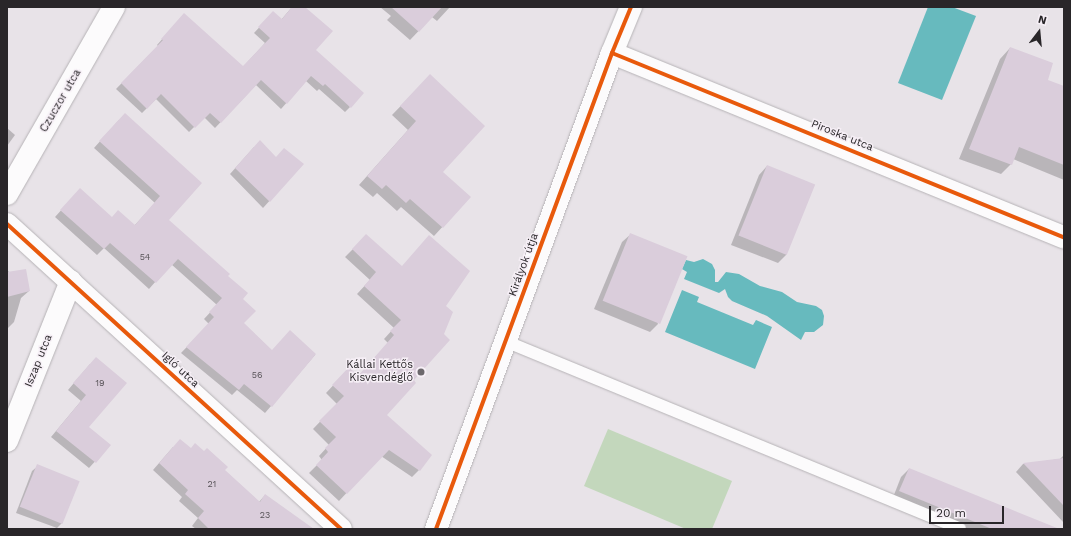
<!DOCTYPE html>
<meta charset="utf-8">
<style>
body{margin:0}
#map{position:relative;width:1071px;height:536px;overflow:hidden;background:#e8e3e8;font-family:"Work Sans",sans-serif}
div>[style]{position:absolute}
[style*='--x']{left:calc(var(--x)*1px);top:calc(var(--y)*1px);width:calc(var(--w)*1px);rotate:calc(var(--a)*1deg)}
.green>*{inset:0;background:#c3d7bc}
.water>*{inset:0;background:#67babe}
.shadow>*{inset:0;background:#0003}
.building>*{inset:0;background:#dacddb;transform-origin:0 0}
.roads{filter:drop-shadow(0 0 1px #b6b3b6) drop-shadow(0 0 1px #b6b3b6)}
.lane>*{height:12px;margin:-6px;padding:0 6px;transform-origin:6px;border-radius:6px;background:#fcfbfc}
.street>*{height:22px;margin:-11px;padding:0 11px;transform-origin:11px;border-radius:11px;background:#fcfbfc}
.secondary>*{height:22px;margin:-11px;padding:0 11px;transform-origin:11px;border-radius:11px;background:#fcfbfc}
.cycleway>*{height:4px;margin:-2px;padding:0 2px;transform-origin:2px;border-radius:2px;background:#e8590c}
.dots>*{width:11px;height:11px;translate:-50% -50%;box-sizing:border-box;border:2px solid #f6eff6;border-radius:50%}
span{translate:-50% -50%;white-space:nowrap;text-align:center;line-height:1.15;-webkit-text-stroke:3px #f6eff6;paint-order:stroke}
.number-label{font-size:9px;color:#575257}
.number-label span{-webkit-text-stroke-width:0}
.street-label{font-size:11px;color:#292629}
.poi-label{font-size:11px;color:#292629}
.right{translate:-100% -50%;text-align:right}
.frame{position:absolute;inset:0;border:8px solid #292629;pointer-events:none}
.north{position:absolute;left:1019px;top:12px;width:40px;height:40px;-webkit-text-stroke:3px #f6eff6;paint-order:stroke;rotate:16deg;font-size:11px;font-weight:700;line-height:16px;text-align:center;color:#292629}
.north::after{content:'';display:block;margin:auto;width:14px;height:18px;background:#292629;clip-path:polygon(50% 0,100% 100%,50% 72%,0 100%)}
.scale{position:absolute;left:929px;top:506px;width:75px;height:18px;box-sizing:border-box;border:2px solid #292629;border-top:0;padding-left:5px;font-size:12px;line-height:14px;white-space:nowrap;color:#292629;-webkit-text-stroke:3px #f6eff6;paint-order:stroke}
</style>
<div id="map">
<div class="green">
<div style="clip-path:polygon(608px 429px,732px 481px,712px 529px,686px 529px,584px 486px)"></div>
</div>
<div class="water">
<div style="clip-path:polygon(928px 7px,952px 7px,976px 16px,942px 100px,898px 83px)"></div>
<div style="clip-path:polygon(703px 259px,712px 264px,715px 270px,715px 282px,718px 282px,726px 272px,739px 274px,760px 286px,782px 292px,797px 302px,816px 306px,822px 310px,824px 316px,823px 325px,814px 332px,805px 332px,801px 340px,767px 316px,732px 301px,728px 297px,725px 289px,719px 293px,684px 279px,687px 272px,682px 269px,686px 260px,694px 262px)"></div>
<div style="clip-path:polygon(682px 290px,699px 297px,697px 302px,753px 325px,756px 320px,772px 327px,755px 369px,665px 332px)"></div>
</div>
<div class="shadow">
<div style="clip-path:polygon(292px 7px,304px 7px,315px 50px,350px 107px,345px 112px,319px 89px,317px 91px,306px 81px,281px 109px,256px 85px,215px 128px,204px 117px,189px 132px,156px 99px,142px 113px,116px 89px,158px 46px,157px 45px,179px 20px,243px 67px,265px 43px,254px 33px,268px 18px,281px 20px)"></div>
<div style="clip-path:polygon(380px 7px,450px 7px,437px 21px,432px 17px,410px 40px,387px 20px,391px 16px)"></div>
<div style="clip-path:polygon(1010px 48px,1046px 80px,1064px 88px,1064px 180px,1013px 159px,1011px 164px,1001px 174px,959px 159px,1000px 59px)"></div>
<div style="clip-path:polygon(422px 84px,441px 172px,470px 197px,434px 236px,401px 207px,397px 211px,377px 193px,373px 197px,359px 185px,408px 130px,392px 115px)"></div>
<div style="clip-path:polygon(119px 120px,201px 183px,168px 220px,226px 276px,242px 299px,243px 323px,272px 351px,315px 355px,265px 413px,237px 390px,232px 395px,181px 353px,209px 324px,204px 319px,217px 305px,171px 264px,149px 289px,104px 248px,97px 255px,55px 217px,74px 196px,112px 218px,134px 226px,155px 203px,94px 148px)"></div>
<div style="clip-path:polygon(7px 128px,15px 135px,7px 146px)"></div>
<div style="clip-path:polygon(254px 147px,276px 158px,303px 164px,263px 208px,230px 174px)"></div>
<div style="clip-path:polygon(767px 166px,814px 185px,786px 255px,778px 263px,731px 245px,759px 175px)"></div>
<div style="clip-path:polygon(631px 234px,658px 324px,650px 332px,594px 309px,622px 242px)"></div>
<div style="clip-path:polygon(366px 236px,444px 306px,412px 380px,386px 415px,419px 470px,412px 477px,381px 456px,339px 501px,309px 473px,322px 460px,319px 456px,329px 445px,313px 429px,337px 404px,326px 393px,342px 376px,358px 377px,388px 343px,384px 339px,394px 328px,357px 294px,370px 280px,345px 257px)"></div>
<div style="clip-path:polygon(7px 270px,29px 291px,21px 298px,14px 322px,8px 328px)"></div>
<div style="clip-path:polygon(90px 364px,87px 427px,110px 445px,89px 468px,51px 437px,81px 401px,68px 390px)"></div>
<div style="clip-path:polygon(173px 447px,190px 450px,224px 470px,259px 502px,265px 495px,310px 529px,196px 529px,192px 526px,198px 518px,179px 501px,182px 497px,153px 470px)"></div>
<div style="clip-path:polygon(1064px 455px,1064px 523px,1016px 472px,1023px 464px,1060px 459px)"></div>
<div style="clip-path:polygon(38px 466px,63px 522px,57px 528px,16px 513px,32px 471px)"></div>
<div style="clip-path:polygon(909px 469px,1057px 529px,964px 529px,892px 500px,901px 477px)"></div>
</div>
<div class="building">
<div style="clip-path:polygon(292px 7px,305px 7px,333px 31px,316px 50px,364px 93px,351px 108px,325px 84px,323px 86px,311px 76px,287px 104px,261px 80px,221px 123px,210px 113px,195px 128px,161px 94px,147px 109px,121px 83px,163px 40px,161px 39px,184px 13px,243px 66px,270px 38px,258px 27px,273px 11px,282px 19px)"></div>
<div style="clip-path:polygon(391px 7px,442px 7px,419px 32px)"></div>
<div style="clip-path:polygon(1010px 47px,1053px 63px,1048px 80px,1064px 86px,1064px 165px,1019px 147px,1012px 165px,969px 149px)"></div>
<div style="clip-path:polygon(430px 74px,485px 126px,443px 172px,471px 197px,443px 228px,410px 199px,406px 203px,386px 185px,382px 189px,367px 176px,416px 121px,400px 106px)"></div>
<div style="clip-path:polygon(125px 113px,202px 183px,169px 220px,230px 274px,228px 276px,248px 293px,243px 299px,256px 311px,244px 323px,272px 350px,290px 330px,316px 354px,272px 407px,244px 384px,239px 390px,186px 347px,214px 317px,209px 312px,222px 298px,178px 259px,156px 283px,110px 243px,104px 249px,60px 210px,80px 188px,112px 217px,118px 210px,135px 225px,160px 196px,99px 141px)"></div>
<div style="clip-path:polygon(260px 140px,276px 157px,284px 148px,304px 164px,270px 202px,235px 168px)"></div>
<div style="left:767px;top:165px;width:52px;height:76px;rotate:22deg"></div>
<div style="left:630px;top:233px;width:62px;height:73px;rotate:22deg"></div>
<div style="clip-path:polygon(366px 234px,402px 266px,429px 235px,470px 271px,446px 306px,453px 312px,444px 334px,450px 340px,414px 380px,416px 383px,387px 415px,432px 455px,420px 471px,389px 450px,347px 494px,316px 465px,328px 452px,325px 448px,336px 437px,319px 421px,344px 396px,332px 385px,349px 367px,358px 376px,394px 335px,390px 331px,401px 320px,364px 286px,376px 272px,352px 249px)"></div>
<div style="clip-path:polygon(26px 269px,30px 291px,7px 297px,7px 272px)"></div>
<div style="clip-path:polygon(96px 357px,127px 383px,89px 427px,111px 445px,96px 463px,56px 431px,86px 395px,73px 383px)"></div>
<div style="clip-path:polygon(180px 439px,191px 448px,195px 443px,204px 451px,207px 448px,228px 467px,225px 470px,260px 502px,265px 494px,314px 529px,209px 529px,198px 518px,204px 511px,185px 494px,188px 490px,159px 463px)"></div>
<div style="clip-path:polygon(1064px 458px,1064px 506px,1023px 463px)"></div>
<div style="left:37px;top:464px;width:46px;height:46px;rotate:22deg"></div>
<div style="clip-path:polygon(909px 468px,1057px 528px,1057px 529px,992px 529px,899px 491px)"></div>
</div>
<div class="roads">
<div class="lane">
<div style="--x:505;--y:341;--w:492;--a:22.4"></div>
</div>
<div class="street">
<div style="--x:612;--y:53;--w:488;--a:22.2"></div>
<div style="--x:7;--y:194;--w:215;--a:-60.2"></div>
<div style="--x:7;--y:224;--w:452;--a:42.4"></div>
<div style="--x:7;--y:441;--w:172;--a:-68.2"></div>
</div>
<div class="secondary">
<div style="--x:436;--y:529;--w:507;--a:-69.71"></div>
<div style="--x:612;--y:53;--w:50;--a:-67.6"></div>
</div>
</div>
<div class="cycleway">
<div style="--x:612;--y:53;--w:488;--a:22.2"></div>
<div style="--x:7;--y:224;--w:452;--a:42.4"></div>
<div style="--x:436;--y:529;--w:507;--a:-69.71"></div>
<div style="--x:612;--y:53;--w:50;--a:-67.6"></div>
</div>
<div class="dots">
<div style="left:421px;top:372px;background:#6c686c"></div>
</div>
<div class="number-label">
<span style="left:145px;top:257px">54</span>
<span style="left:257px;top:375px">56</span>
<span style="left:100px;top:383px">19</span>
<span style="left:212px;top:484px">21</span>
<span style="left:265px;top:515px">23</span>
</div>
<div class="street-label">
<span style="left:61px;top:101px;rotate:-60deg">Czuczor utca</span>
<span style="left:842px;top:136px;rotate:22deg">Piroska utca</span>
<span style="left:524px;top:265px;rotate:-70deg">Királyok útja</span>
<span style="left:39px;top:361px;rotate:-68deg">Iszap utca</span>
<span style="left:180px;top:370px;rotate:43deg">Igló utca</span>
</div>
<div class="poi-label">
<span class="right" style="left:413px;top:372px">Kállai Kettős<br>Kisvendéglő</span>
</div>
<div class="frame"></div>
<div class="north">N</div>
<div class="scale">20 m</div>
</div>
